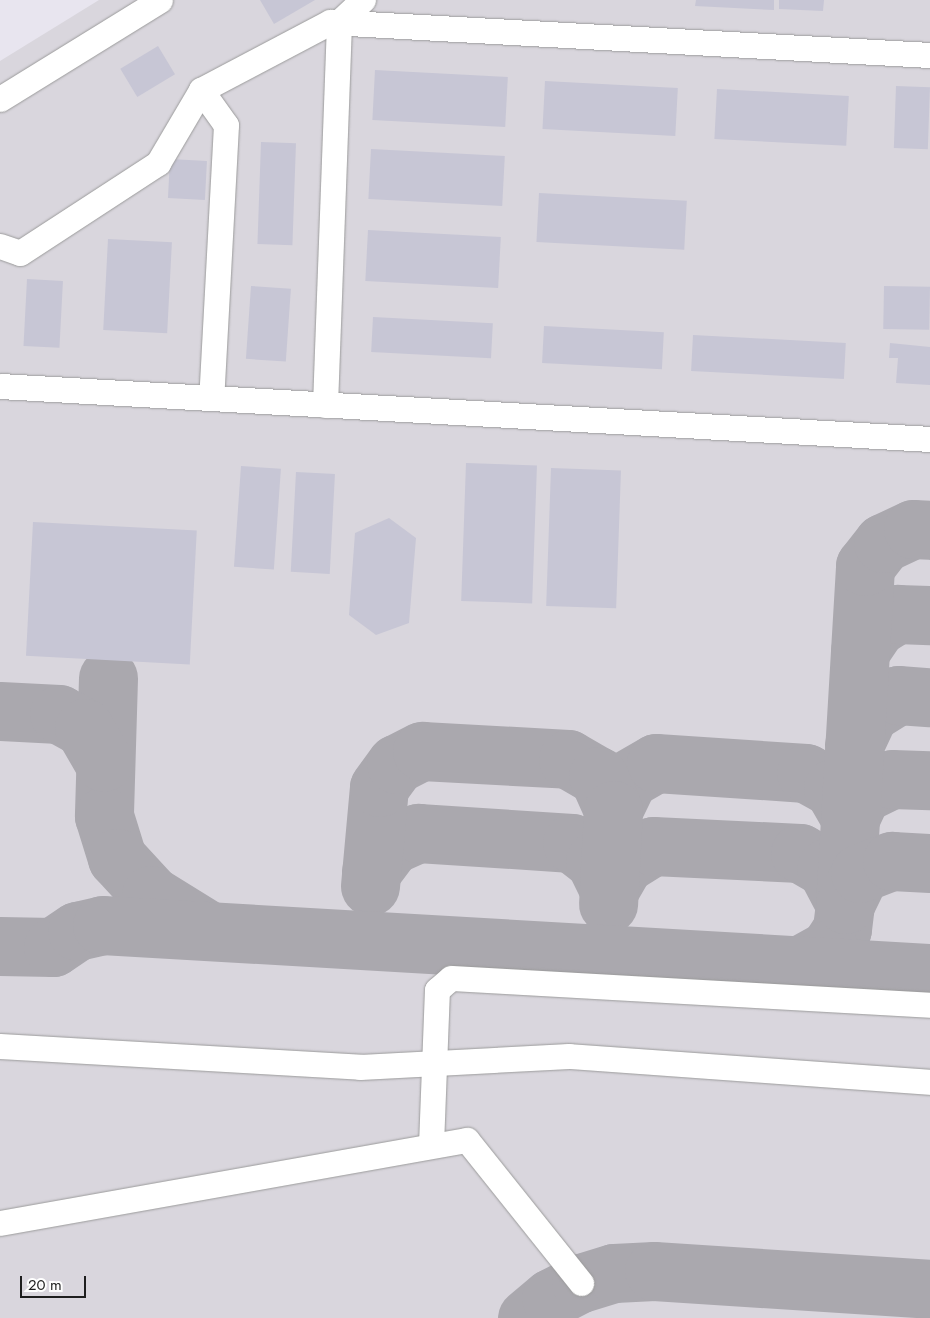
<!DOCTYPE html>
<style>
body{margin:0}
#map{position:relative;width:930px;height:1318px;overflow:hidden;background:#e8e5ef;font-family:Jost,sans-serif}
div>[style]{position:absolute}
[style*='--x']{left:calc(var(--x)*1px);top:calc(var(--y)*1px);width:calc(var(--w)*1px);rotate:calc(var(--a)*1deg)}
.airport>*{inset:0;background:#d9d6dd}
.taxiway>*{height:59px;margin:-29.5px;padding:0 29.5px;transform-origin:29.5px;border-radius:29.5px;background:#aaa8ae}
.building>*{inset:0;background:#c7c6d5;transform-origin:0 0}
.roads{filter:drop-shadow(0 0 1px #9b9b9b) drop-shadow(0 0 1px #9b9b9b)}
.minor>*{height:25px;margin:-12.5px;padding:0 12.5px;transform-origin:12.5px;border-radius:12.5px;background:#fff}
span{translate:-50% -50%;white-space:nowrap;text-align:center;line-height:1.15;-webkit-text-stroke:4px #fff;paint-order:stroke}
.scale{position:absolute;left:20px;top:1276px;width:66px;height:22px;box-sizing:border-box;border:2px solid #1e1e1e;border-top:0;padding-left:6px;font-size:15px;line-height:18px;white-space:nowrap;color:#1e1e1e;-webkit-text-stroke:4px #fff;paint-order:stroke}
</style>
<div id="map">
<div class="airport">
<div style="clip-path:polygon(99px 0,930px 0,930px 1318px,0 1318px,0 61px)"></div>
</div>
<div class="taxiway">
<div style="--x:860;--y:651;--w:29;--a:-56"></div>
<div style="--x:876;--y:627;--w:25;--a:-32"></div>
<div style="--x:897;--y:614;--w:33;--a:2"></div>
<div style="--x:108;--y:678;--w:138;--a:91.7"></div>
<div style="--x:104;--y:816;--w:44;--a:72.8"></div>
<div style="--x:117;--y:858;--w:50;--a:47.4"></div>
<div style="--x:151;--y:895;--w:68;--a:31.8"></div>
<div style="--x:0;--y:711;--w:59;--a:2.9"></div>
<div style="--x:59;--y:714;--w:29;--a:29"></div>
<div style="--x:84;--y:728;--w:39;--a:60"></div>
<div style="--x:854;--y:745;--w:35;--a:-65"></div>
<div style="--x:869;--y:713;--w:34;--a:-32"></div>
<div style="--x:898;--y:695;--w:32;--a:4"></div>
<div style="--x:613;--y:810;--w:34;--a:-64"></div>
<div style="--x:628;--y:779;--w:32;--a:-30"></div>
<div style="--x:656;--y:763;--w:150;--a:3.8"></div>
<div style="--x:806;--y:773;--w:31;--a:29"></div>
<div style="--x:833;--y:788;--w:34;--a:60"></div>
<div style="--x:850;--y:818;--w:26;--a:-65"></div>
<div style="--x:861;--y:794;--w:34;--a:-26"></div>
<div style="--x:892;--y:779;--w:38;--a:2"></div>
<div style="--x:371;--y:872;--w:34;--a:-53"></div>
<div style="--x:391;--y:845;--w:30;--a:-24"></div>
<div style="--x:418;--y:833;--w:154;--a:3.7"></div>
<div style="--x:572;--y:843;--w:29;--a:38"></div>
<div style="--x:595;--y:861;--w:32;--a:64"></div>
<div style="--x:609;--y:890;--w:30;--a:-60"></div>
<div style="--x:624;--y:864;--w:34;--a:-32"></div>
<div style="--x:653;--y:846;--w:147;--a:2.7"></div>
<div style="--x:800;--y:853;--w:30;--a:30"></div>
<div style="--x:826;--y:868;--w:41;--a:62.2"></div>
<div style="--x:845;--y:904;--w:25;--a:97"></div>
<div style="--x:842;--y:929;--w:24;--a:123"></div>
<div style="--x:829;--y:949;--w:33;--a:151"></div>
<div style="--x:370;--y:886;--w:99;--a:-84.8"></div>
<div style="--x:379;--y:787;--w:29;--a:-54"></div>
<div style="--x:396;--y:764;--w:29;--a:-27"></div>
<div style="--x:422;--y:751;--w:146;--a:3.1"></div>
<div style="--x:568;--y:759;--w:34;--a:30"></div>
<div style="--x:598;--y:776;--w:37;--a:66"></div>
<div style="--x:613;--y:810;--w:94;--a:93"></div>
<div style="--x:845;--y:904;--w:339;--a:-86.6"></div>
<div style="--x:865;--y:566;--w:29;--a:-52"></div>
<div style="--x:883;--y:543;--w:33;--a:-25"></div>
<div style="--x:913;--y:529;--w:17;--a:3"></div>
<div style="--x:845;--y:904;--w:34;--a:-64"></div>
<div style="--x:860;--y:873;--w:34;--a:-21"></div>
<div style="--x:892;--y:861;--w:38;--a:3"></div>
<div style="--x:0;--y:946;--w:53;--a:1.1"></div>
<div style="--x:53;--y:947;--w:29;--a:-34"></div>
<div style="--x:77;--y:931;--w:26;--a:-13"></div>
<div style="--x:102;--y:925;--w:829;--a:3.32"></div>
<div style="--x:527;--y:1318;--w:31;--a:-40"></div>
<div style="--x:551;--y:1298;--w:34;--a:-27"></div>
<div style="--x:581;--y:1283;--w:34;--a:-17"></div>
<div style="--x:614;--y:1273;--w:40;--a:-2.9"></div>
<div style="--x:654;--y:1271;--w:277;--a:3.7"></div>
</div>
<div class="building">
<div style="clip-path:polygon(260px 0,315px 0,274px 24px)"></div>
<div style="clip-path:polygon(696px 0,774px 0,774px 10px,695px 6px)"></div>
<div style="clip-path:polygon(779px 0,824px 0,823px 11px,779px 9px)"></div>
<div style="left:158px;top:46px;width:33px;height:44px;rotate:59deg"></div>
<div style="left:375px;top:70px;width:133px;height:50px;rotate:3deg"></div>
<div style="left:545px;top:81px;width:133px;height:48px;rotate:3deg"></div>
<div style="left:896px;top:86px;width:34px;height:62px;rotate:2deg"></div>
<div style="left:717px;top:89px;width:132px;height:50px;rotate:3deg"></div>
<div style="left:261px;top:142px;width:35px;height:102px;rotate:2deg"></div>
<div style="left:371px;top:149px;width:134px;height:50px;rotate:3deg"></div>
<div style="left:170px;top:159px;width:37px;height:39px;rotate:3deg"></div>
<div style="left:539px;top:193px;width:148px;height:49px;rotate:3deg"></div>
<div style="left:368px;top:230px;width:133px;height:51px;rotate:3deg"></div>
<div style="left:108px;top:239px;width:64px;height:91px;rotate:3deg"></div>
<div style="left:27px;top:279px;width:36px;height:67px;rotate:3deg"></div>
<div style="left:251px;top:286px;width:40px;height:73px;rotate:4deg"></div>
<div style="left:884px;top:286px;width:46px;height:43px;rotate:1deg"></div>
<div style="left:373px;top:317px;width:120px;height:35px;rotate:3deg"></div>
<div style="left:544px;top:326px;width:120px;height:37px;rotate:3deg"></div>
<div style="left:693px;top:335px;width:153px;height:36px;rotate:3deg"></div>
<div style="clip-path:polygon(890px 343px,930px 347px,930px 385px,896px 383px,898px 358px,889px 358px)"></div>
<div style="left:466px;top:463px;width:71px;height:138px;rotate:2deg"></div>
<div style="left:241px;top:466px;width:40px;height:101px;rotate:4deg"></div>
<div style="left:551px;top:468px;width:70px;height:138px;rotate:2deg"></div>
<div style="left:296px;top:472px;width:39px;height:100px;rotate:3deg"></div>
<div style="clip-path:polygon(389px 518px,416px 538px,409px 623px,376px 635px,349px 615px,355px 533px)"></div>
<div style="left:33px;top:522px;width:164px;height:134px;rotate:3deg"></div>
</div>
<div class="roads">
<div class="minor">
<div style="--x:201;--y:90;--w:43;--a:54.5"></div>
<div style="--x:226;--y:125;--w:273;--a:93.1"></div>
<div style="--x:0;--y:99;--w:188;--a:-31.7"></div>
<div style="--x:0;--y:246;--w:21;--a:19"></div>
<div style="--x:20;--y:253;--w:165;--a:-33.1"></div>
<div style="--x:158;--y:163;--w:85;--a:-59.5"></div>
<div style="--x:201;--y:90;--w:146;--a:-27.8"></div>
<div style="--x:330;--y:22;--w:601;--a:3.15"></div>
<div style="--x:0;--y:386;--w:932;--a:3.26"></div>
<div style="--x:325;--y:405;--w:383;--a:-87.9"></div>
<div style="--x:339;--y:22;--w:33;--a:-43"></div>
<div style="--x:0;--y:1046;--w:361;--a:3.3"></div>
<div style="--x:360;--y:1067;--w:209;--a:-3"></div>
<div style="--x:569;--y:1056;--w:362;--a:4.1"></div>
<div style="--x:431;--y:1145;--w:155;--a:-87.8"></div>
<div style="--x:437;--y:990;--w:18;--a:-41"></div>
<div style="--x:451;--y:978;--w:480;--a:3.2"></div>
<div style="--x:0;--y:1223;--w:474;--a:-10.1"></div>
<div style="--x:467;--y:1140;--w:183;--a:51.4"></div>
</div>
</div>
<div class="scale">20 m</div>
</div>
